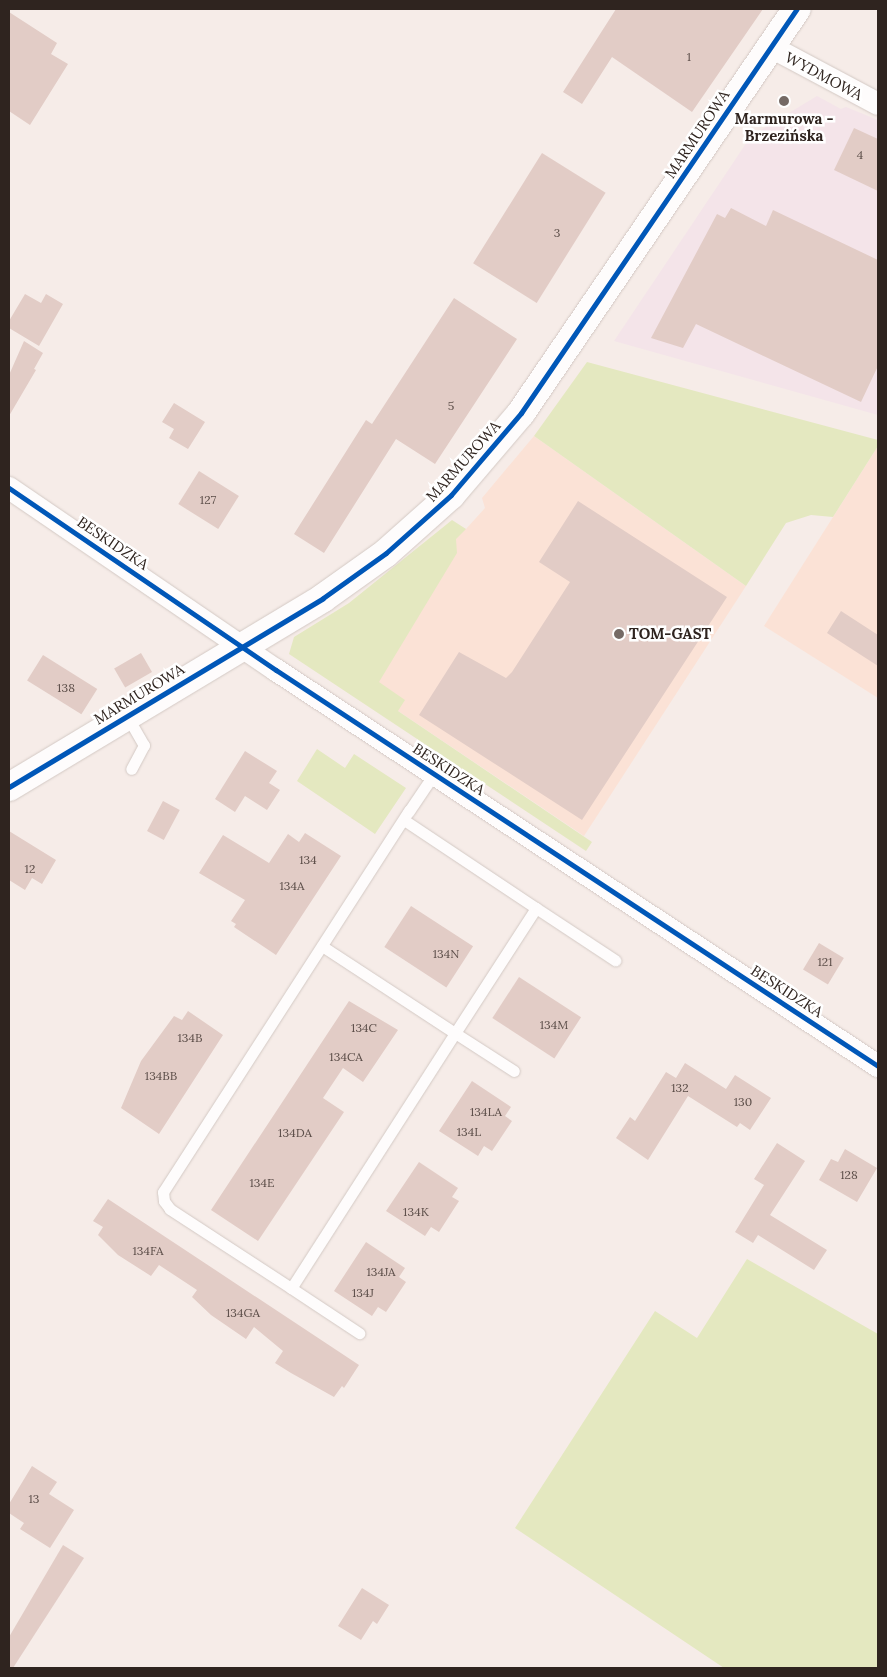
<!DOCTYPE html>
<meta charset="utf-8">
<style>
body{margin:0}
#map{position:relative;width:887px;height:1677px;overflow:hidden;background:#f6ece8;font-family:Lora,serif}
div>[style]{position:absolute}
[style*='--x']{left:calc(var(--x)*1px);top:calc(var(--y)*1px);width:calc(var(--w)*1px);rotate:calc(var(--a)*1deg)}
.built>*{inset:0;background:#fbe2d6}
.industrial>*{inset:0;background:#f4e4e9}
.green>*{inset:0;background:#e4e8c0}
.building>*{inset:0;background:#e2ccc6;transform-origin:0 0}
.roads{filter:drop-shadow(0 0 1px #d3c9c4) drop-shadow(0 0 1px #d3c9c4)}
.service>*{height:11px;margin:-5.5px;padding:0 5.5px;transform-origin:5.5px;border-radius:5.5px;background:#fefcfc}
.minor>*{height:22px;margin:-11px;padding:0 11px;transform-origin:11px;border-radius:11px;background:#fefcfc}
.tertiary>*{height:28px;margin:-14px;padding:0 14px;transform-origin:14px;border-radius:14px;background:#fefcfc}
.cycleway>*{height:5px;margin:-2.5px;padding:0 2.5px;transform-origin:2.5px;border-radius:2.5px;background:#0057b8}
.dots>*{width:14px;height:14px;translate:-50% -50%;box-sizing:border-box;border:2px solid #fff;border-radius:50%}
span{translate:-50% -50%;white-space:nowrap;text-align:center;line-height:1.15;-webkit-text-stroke:5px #fff;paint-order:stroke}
.number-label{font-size:12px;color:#5c4e49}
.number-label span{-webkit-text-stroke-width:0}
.street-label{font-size:15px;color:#2f241f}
.poi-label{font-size:15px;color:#2f241f;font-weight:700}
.left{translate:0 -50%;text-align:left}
.frame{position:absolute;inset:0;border:10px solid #2f241f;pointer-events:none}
</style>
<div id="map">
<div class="built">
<div style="clip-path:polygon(534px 436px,746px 586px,584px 836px,312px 653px,457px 525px,466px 529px,485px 508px,482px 498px)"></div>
<div style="clip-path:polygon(878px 446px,878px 698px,764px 626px)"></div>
</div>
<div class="industrial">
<div style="clip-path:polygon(817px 96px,841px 109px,846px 107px,878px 120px,878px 415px,614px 341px,751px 136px)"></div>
</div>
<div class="green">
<div style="clip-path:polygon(587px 362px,878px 440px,878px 446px,833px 517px,811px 515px,786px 523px,746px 586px,534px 436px)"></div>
<div style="clip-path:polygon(452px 520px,466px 529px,456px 539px,457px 553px,379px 682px,405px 700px,398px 711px,592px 842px,586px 851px,289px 654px,294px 637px,349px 603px)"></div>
<div style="clip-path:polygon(317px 749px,345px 768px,354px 754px,406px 788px,375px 834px,297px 781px)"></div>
<div style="clip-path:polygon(747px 1259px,878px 1334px,878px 1668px,724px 1668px,515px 1528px,655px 1311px,697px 1338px)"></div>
</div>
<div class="building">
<div style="clip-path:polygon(616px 9px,763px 9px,692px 112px,612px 57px,582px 104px,563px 92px)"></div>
<div style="clip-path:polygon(9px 12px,57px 43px,51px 54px,68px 64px,30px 125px,9px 111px)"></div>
<div style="clip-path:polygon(854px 128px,878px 139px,878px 191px,834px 170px)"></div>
<div style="left:542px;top:153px;width:75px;height:130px;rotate:32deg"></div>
<div style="clip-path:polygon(731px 208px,766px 226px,773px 210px,878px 260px,878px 366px,861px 402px,696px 324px,683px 348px,651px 338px,717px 214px,725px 218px)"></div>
<div style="clip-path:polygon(25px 294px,41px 303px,46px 294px,63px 304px,39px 346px,9px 328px,9px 321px)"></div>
<div style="clip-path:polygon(454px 298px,517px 339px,435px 464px,396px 439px,324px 553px,294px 534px,366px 420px,372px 424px)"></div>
<div style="clip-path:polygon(24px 341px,43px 353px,34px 369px,25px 364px,36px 370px,9px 416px,9px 375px)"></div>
<div style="clip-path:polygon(174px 403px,205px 422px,188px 449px,169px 438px,174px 429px,162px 422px)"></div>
<div style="left:199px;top:471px;width:47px;height:39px;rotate:32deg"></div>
<div style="clip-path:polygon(578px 501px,727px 597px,582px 820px,419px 715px,459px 652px,506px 678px,512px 672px,570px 582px,539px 562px)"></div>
<div style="clip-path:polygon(841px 611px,878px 635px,878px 666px,827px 633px)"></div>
<div style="left:141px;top:653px;width:22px;height:31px;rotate:60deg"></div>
<div style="left:43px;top:655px;width:64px;height:30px;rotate:32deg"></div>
<div style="clip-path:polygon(245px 751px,277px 771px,269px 783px,280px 790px,267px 810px,245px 796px,235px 812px,215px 799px)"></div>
<div style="left:163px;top:801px;width:19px;height:34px;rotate:28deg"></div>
<div style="clip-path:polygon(9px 831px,56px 860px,42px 884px,32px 878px,25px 890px,9px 880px)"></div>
<div style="clip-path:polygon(305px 833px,341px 856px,276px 955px,234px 927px,236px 924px,231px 921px,245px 900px,199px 873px,223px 835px,269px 863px,288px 834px,299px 842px)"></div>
<div style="left:411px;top:906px;width:74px;height:49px;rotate:33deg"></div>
<div style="left:819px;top:943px;width:29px;height:31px;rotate:31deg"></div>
<div style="left:519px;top:977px;width:74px;height:49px;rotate:33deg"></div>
<div style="clip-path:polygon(349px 1001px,398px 1030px,363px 1082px,343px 1068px,323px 1098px,344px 1112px,258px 1241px,211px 1210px)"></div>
<div style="clip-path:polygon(188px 1011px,223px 1035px,159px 1134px,121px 1108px,141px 1061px,174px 1016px,182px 1020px)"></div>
<div style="clip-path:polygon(685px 1063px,726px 1089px,735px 1075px,771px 1098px,750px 1130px,740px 1123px,737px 1127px,688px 1096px,648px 1160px,616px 1138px,630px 1117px,635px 1121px,666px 1072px,676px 1078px)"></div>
<div style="clip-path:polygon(472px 1081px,511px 1107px,505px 1116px,512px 1121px,492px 1151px,484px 1146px,478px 1156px,439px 1131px)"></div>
<div style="clip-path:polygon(777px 1143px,805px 1161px,770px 1215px,827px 1250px,814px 1270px,758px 1235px,753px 1243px,735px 1232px,764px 1185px,754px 1179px)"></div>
<div style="clip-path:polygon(845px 1149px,877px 1168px,857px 1202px,819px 1180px,831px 1159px,838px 1162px)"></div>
<div style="clip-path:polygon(419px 1162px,458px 1188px,452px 1197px,459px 1201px,439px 1232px,431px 1227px,425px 1236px,386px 1211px)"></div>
<div style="clip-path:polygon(108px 1199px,359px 1365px,344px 1388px,342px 1386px,334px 1397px,291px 1373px,275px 1363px,283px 1351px,254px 1327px,246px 1339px,211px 1315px,192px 1297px,197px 1290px,159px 1265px,151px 1276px,118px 1255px,98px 1235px,103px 1227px,93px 1221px)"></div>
<div style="clip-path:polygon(366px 1242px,405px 1268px,399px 1277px,406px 1282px,386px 1312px,378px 1307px,372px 1316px,334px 1291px)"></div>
<div style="clip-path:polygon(32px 1466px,57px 1482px,49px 1494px,74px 1510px,50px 1548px,20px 1529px,24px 1523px,9px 1513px,9px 1504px)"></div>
<div style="clip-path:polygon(63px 1545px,84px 1558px,13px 1668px,9px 1668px,9px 1637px)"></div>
<div style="clip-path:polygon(362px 1588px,389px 1605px,377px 1624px,373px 1621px,361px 1640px,338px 1626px)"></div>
</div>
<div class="roads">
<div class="service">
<div style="--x:127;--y:716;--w:34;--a:60"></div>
<div style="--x:144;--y:745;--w:27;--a:118"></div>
<div style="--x:404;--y:820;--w:159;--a:33.7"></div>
<div style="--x:536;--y:908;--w:149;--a:122.9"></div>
<div style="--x:455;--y:1033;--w:70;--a:32.8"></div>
<div style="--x:536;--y:908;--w:95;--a:33.4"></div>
<div style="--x:322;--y:946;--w:159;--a:33.2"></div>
<div style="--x:455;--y:1033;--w:303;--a:122.7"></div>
<div style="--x:291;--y:1288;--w:145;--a:-146.9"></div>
<div style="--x:170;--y:1209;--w:10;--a:-127"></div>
<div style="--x:164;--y:1201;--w:9;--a:-96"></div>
<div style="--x:163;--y:1192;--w:454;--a:-57.2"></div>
<div style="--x:409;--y:811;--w:45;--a:-56"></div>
<div style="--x:291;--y:1288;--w:82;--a:33.5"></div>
</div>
<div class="minor">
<div style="--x:771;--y:47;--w:121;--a:28"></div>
<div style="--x:9;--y:488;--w:323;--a:34.3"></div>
<div style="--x:276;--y:670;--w:721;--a:33.34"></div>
</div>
<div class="tertiary">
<div style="--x:9;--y:787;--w:366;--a:-31"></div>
<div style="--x:323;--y:598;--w:77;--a:-35.5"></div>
<div style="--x:386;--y:553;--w:87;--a:-41.7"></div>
<div style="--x:451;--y:495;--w:108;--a:-49.5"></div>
<div style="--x:521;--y:413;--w:489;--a:-55.7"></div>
</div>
</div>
<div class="cycleway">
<div style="--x:9;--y:488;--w:323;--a:34.3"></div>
<div style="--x:276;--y:670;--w:721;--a:33.34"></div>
<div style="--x:9;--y:787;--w:366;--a:-31"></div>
<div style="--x:323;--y:598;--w:77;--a:-35.5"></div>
<div style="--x:386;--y:553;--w:87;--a:-41.7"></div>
<div style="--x:451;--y:495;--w:108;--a:-49.5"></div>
<div style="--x:521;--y:413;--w:489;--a:-55.7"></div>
</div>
<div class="dots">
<div style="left:784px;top:101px;background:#756a65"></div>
<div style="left:619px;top:634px;background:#756a65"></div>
</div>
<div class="number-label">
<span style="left:689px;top:57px">1</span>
<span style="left:860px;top:155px">4</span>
<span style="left:557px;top:233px">3</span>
<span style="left:451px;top:406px">5</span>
<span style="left:208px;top:500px">127</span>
<span style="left:66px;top:688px">138</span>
<span style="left:308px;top:860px">134</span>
<span style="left:30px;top:869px">12</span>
<span style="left:292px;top:886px">134A</span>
<span style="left:446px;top:954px">134N</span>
<span style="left:825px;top:962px">121</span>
<span style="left:554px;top:1025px">134M</span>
<span style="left:364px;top:1028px">134C</span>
<span style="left:190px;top:1038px">134B</span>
<span style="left:346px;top:1057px">134CA</span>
<span style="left:161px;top:1076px">134BB</span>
<span style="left:680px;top:1088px">132</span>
<span style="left:743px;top:1102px">130</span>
<span style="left:486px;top:1112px">134LA</span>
<span style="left:469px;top:1132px">134L</span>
<span style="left:295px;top:1133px">134DA</span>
<span style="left:849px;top:1175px">128</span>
<span style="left:262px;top:1183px">134E</span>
<span style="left:416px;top:1212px">134K</span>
<span style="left:148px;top:1251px">134FA</span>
<span style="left:381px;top:1272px">134JA</span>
<span style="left:363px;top:1293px">134J</span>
<span style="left:243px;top:1313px">134GA</span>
<span style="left:34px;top:1499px">13</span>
</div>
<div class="street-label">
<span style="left:824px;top:76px;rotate:28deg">WYDMOWA</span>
<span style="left:697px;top:134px;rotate:-56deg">MARMUROWA</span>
<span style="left:463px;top:461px;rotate:-48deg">MARMUROWA</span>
<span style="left:113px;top:543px;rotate:34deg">BESKIDZKA</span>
<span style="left:139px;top:694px;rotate:-31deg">MARMUROWA</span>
<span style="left:449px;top:769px;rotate:33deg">BESKIDZKA</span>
<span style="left:787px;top:991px;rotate:33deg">BESKIDZKA</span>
</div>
<div class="poi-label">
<span style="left:784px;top:127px">Marmurowa -<br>Brzezińska</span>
<span class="left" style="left:629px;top:634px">TOM-GAST</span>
</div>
<div class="frame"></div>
</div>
